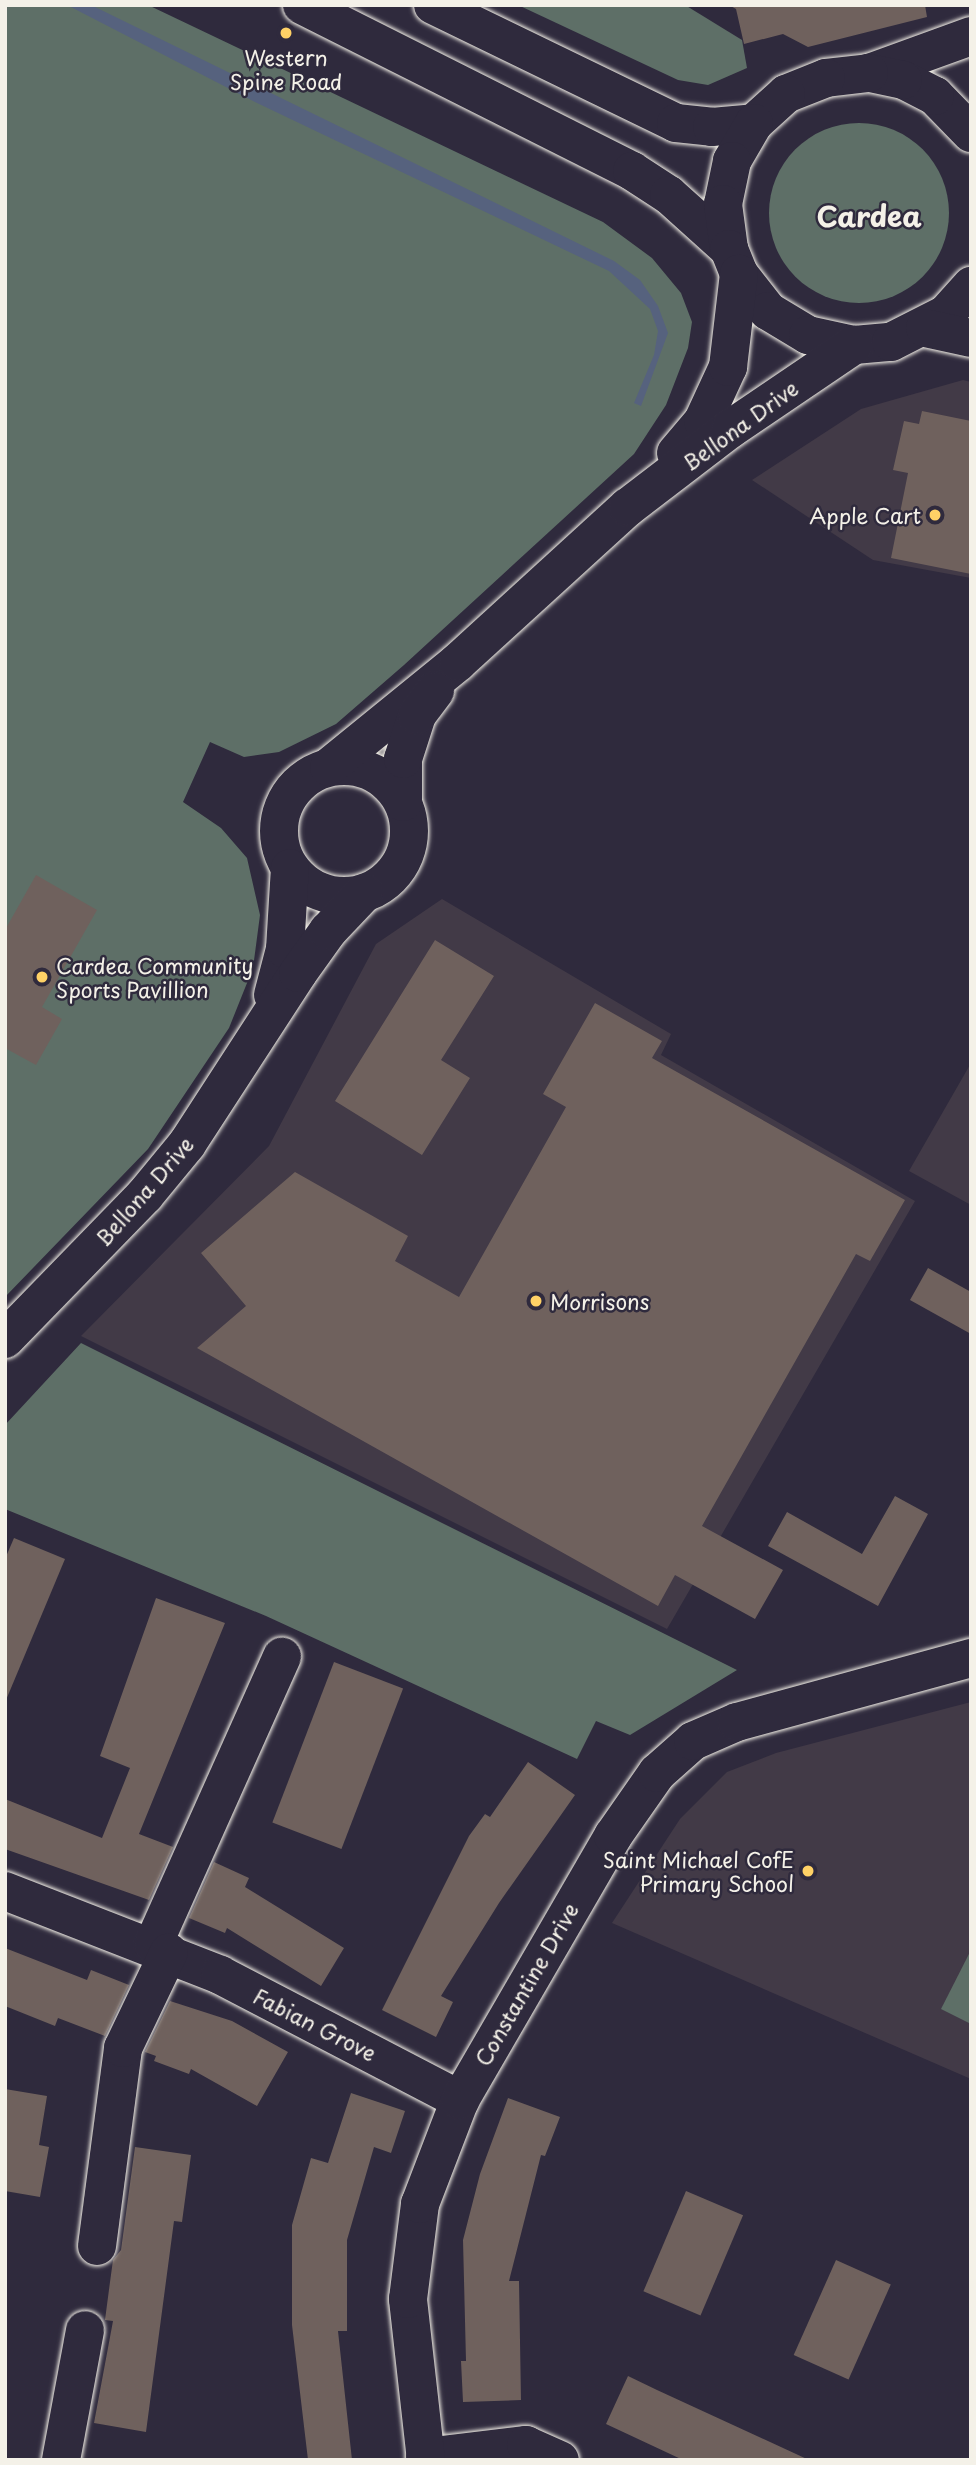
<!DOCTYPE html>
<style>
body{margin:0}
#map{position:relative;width:976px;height:2465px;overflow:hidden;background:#2f2a3d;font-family:"Playpen Sans",sans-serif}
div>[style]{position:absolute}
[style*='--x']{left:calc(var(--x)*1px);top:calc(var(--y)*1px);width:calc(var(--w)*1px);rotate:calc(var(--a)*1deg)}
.built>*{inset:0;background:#423a47}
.green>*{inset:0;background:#5e6f67}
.round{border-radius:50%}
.water>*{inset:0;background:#56627e}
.building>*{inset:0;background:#6f615d;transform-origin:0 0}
.roads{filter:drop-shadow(0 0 2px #f4f1e8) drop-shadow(0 0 2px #f4f1e8)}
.minor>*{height:38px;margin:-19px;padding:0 19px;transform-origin:19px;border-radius:19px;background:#2f2a3d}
.minor>.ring{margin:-19px;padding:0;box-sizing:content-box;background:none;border:38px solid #2f2a3d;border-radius:50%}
.dots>*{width:19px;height:19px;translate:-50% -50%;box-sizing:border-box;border:4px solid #2f2a3d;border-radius:50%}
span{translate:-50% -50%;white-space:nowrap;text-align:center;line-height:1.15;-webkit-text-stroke:5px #2f2a3d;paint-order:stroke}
.poi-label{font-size:21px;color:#f4f1e8}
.right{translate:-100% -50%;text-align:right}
.left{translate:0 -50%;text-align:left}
.street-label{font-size:21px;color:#f4f1e8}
.district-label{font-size:28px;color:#f4f1e8;font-weight:700}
.frame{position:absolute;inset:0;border:7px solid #f4f1e8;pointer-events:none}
</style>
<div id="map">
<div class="built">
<div style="clip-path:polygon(963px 380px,971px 382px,971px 578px,873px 560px,752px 480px,861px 409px)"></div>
<div style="clip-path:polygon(442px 899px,671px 1034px,661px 1055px,915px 1201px,667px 1629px,81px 1336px,269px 1146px,376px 944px)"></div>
<div style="clip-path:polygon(971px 1063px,971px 1205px,909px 1171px)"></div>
<div style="clip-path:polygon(971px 1702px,971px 2079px,612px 1923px,680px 1819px,727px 1772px,776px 1753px)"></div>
</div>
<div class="green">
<div style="clip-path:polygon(5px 5px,148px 5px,603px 222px,652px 258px,681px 293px,692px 322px,688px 348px,666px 405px,634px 454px,404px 665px,336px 724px,279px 752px,244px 757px,210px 742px,183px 802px,221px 828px,247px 858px,260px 915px,253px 968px,229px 1028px,148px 1149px,5px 1297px)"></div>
<div style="clip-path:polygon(518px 5px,685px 5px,742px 40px,747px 68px,708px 85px,678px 80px)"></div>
<div class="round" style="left:769px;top:123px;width:180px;height:180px"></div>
<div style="clip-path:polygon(81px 1343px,737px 1670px,630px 1735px,596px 1721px,577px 1759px,266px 1616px,5px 1509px,5px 1425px)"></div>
<div style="clip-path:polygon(971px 1950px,971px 2024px,941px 2009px)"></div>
</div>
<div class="water">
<div style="clip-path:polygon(67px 5px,91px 5px,614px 261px,640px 280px,658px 306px,668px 333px,641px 406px,634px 403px,654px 355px,658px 331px,650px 309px,609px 271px,255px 102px)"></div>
</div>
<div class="building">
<div style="clip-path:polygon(729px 5px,925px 5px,927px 17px,808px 47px,783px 34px,744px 44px,736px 9px)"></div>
<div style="clip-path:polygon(922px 411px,971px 421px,971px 574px,891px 558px,908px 473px,893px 470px,904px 421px,919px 424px)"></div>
<div style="clip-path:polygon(36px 875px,97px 910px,42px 1007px,62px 1019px,36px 1065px,5px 1048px,5px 930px)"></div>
<div style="clip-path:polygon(435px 940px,494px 976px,441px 1060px,470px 1078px,422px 1155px,335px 1101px)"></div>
<div style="clip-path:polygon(595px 1003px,662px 1041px,652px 1058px,905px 1200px,870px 1261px,856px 1254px,702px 1526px,783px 1570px,755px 1619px,675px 1575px,658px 1606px,197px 1348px,246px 1306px,201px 1253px,295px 1172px,408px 1236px,395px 1261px,459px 1297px,566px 1107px,543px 1094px)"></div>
<div style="clip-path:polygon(928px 1268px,971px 1292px,971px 1334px,910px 1300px)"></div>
<div style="clip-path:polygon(895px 1496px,928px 1514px,878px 1606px,768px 1546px,787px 1512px,862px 1554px)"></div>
<div style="clip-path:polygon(14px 1538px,65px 1559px,6px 1700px,5px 1559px)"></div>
<div style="clip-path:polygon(156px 1598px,225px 1623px,139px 1834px,173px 1847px,149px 1900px,5px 1849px,5px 1799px,102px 1838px,130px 1768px,100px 1756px)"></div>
<div style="left:334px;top:1662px;width:74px;height:172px;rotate:21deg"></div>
<div style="clip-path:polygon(528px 1762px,575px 1795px,499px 1903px,441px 1996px,453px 2002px,436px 2037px,382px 2010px,469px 1836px,485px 1814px,490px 1817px)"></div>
<div style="clip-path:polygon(214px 1862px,249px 1878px,245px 1887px,344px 1948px,321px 1986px,227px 1928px,225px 1933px,189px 1918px)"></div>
<div style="clip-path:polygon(5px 1948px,87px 1980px,91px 1970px,129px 1985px,105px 2036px,58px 2018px,55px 2026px,5px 2006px)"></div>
<div style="clip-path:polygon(170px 2001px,232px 2021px,288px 2052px,257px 2106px,191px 2069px,189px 2074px,154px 2061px,156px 2056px,145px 2052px)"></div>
<div style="clip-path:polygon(5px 2089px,47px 2096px,39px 2145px,49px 2147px,40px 2197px,5px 2191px)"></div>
<div style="clip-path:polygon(351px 2093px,405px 2111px,391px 2153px,374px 2147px,347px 2240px,347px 2331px,338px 2331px,352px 2460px,308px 2460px,292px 2325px,292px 2225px,311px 2158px,328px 2163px)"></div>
<div style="clip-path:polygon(508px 2098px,560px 2117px,545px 2156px,541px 2155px,509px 2281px,519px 2281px,521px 2400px,463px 2402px,461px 2361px,466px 2361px,463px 2240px,480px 2174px)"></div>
<div style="clip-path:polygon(135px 2147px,191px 2155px,182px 2222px,174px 2221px,146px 2432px,94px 2423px,113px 2321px,105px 2320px,110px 2282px,113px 2260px,121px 2250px)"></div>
<div style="left:686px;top:2191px;width:62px;height:109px;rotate:23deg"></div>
<div style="left:836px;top:2260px;width:60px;height:104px;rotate:24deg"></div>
<div style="clip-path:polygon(628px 2376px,657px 2390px,809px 2460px,683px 2460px,606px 2424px)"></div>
</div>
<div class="roads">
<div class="minor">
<div style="--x:302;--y:5;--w:369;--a:26.7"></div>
<div style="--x:632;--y:171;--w:44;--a:33"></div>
<div style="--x:669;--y:195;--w:81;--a:42"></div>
<div style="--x:433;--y:5;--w:270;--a:25.9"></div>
<div style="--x:676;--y:123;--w:36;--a:6"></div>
<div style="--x:712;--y:127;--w:42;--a:-5.4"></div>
<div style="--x:869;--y:73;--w:109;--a:-19.9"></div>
<div style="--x:971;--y:133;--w:52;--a:-134.2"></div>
<div style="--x:935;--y:96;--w:36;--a:-153"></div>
<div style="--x:903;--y:80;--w:35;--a:-168"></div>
<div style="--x:869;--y:73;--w:43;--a:173.4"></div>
<div style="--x:826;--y:78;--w:43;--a:158.2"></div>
<div style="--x:786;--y:94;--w:43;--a:137.8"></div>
<div style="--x:754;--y:123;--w:44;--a:120.1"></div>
<div style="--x:732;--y:161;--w:44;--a:101.8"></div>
<div style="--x:723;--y:204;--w:45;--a:82.4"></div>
<div style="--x:729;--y:249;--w:27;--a:68"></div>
<div style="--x:739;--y:274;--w:47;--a:51.9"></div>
<div style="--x:768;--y:311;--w:47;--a:31"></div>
<div style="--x:808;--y:335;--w:47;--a:12.3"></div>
<div style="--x:854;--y:345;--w:37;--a:-5"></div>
<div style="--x:891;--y:342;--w:62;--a:-27"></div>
<div style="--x:946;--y:314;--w:38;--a:-48"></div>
<div style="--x:925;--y:328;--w:47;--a:12.3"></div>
<div style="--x:676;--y:453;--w:42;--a:-49.8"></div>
<div style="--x:703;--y:421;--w:60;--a:-65.2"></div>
<div style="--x:728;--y:367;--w:94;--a:-83.3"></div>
<div class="ring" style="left:279px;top:766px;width:92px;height:92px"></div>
<div style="--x:329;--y:767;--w:166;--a:-39.1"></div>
<div style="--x:458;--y:662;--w:230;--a:-42.4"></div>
<div style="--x:628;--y:507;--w:128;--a:-37.4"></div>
<div style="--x:730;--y:429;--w:150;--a:-34.1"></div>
<div style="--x:403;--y:802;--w:43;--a:-90"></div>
<div style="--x:403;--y:759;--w:46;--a:-72.3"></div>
<div style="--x:417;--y:715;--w:30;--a:-53"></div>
<div style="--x:273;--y:995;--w:48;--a:-75.4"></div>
<div style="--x:285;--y:949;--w:81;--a:-86.5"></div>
<div style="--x:5;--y:1339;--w:201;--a:-45.8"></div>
<div style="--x:145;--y:1195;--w:66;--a:-50.5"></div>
<div style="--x:187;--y:1144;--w:204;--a:-57"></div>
<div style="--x:298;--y:973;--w:52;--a:-54.5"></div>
<div style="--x:328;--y:931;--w:52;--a:-46.5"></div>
<div style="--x:5;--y:1891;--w:231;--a:21.3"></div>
<div style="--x:220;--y:1975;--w:271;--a:27.5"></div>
<div style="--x:153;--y:1945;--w:316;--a:-65.9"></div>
<div style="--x:97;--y:2246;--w:200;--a:-82.5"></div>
<div style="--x:123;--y:2048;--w:106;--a:-64.4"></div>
<div style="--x:425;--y:2457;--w:102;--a:-6.8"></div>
<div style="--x:526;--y:2445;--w:37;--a:24"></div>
<div style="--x:61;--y:2460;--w:132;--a:-79.5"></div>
<div style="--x:426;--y:2460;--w:162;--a:-96.4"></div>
<div style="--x:408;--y:2299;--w:96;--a:-82.8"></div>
<div style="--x:420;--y:2204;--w:111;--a:-69"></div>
<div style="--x:460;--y:2100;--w:305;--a:-59.9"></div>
<div style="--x:613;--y:1836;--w:77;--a:-55.1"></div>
<div style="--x:657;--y:1773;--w:48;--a:-41.6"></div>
<div style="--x:693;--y:1741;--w:48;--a:-23.4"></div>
<div style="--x:737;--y:1722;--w:243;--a:-15.3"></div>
</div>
</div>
<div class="dots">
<div style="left:286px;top:33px;background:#ffd166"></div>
<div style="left:935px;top:515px;background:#ffd166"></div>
<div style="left:42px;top:977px;background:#ffd166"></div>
<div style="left:536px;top:1301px;background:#ffd166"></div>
<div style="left:808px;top:1871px;background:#ffd166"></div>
</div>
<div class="poi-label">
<span style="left:286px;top:69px">Western<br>Spine Road</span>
<span class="right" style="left:921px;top:515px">Apple Cart</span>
<span class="left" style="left:56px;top:977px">Cardea Community<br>Sports Pavillion</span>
<span class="left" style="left:550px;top:1301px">Morrisons</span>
<span class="right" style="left:794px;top:1871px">Saint Michael CofE<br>Primary School</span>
</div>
<div class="street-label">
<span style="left:740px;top:425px;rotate:-36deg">Bellona Drive</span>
<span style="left:144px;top:1191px;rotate:-49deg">Bellona Drive</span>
<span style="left:526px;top:1984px;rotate:-60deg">Constantine Drive</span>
<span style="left:315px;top:2024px;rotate:27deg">Fabian Grove</span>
</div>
<div class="district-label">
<span style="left:869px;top:216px">Cardea</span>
</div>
<div class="frame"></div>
</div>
